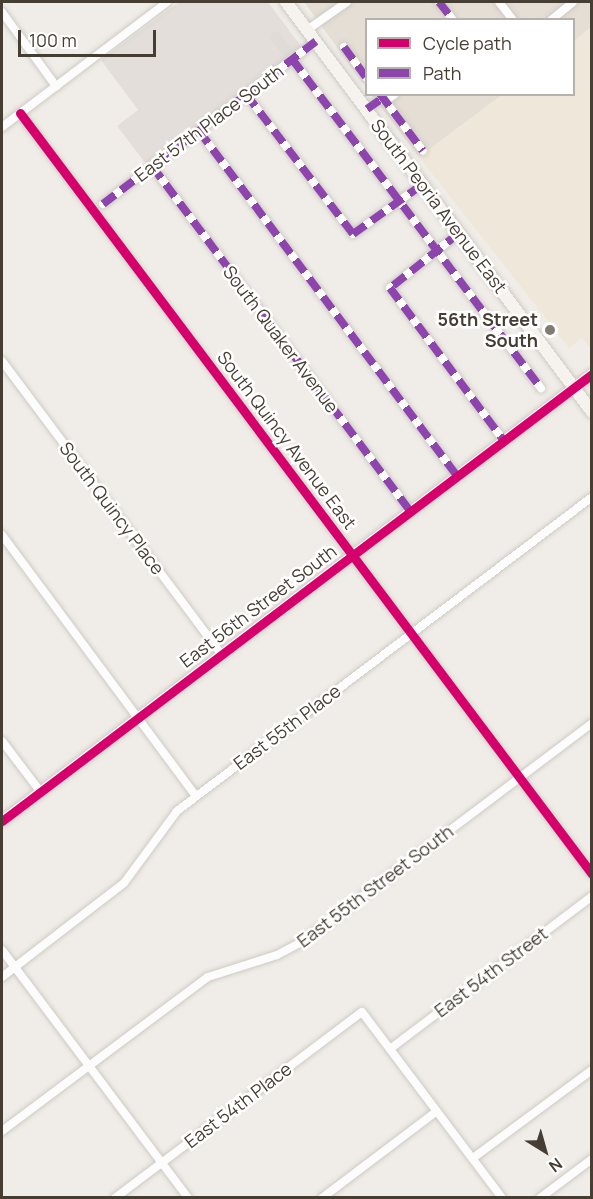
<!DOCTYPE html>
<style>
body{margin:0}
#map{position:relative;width:593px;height:1199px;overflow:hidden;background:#f0ede8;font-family:Manrope,sans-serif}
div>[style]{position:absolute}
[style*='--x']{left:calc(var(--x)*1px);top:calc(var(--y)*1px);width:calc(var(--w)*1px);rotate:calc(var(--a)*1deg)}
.residential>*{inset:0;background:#e5ded5}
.industrial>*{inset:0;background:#e3ded9}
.education>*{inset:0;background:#efe7d9}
.parking>*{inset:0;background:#dfdcd8;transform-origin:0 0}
.roads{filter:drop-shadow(0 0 2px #cecbc5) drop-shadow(0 0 2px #cecbc5)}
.minor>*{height:8px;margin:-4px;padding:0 4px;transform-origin:4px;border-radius:4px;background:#fdfcfc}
.tertiary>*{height:10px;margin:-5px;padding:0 5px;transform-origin:5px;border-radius:5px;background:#fdfcfc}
.secondary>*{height:12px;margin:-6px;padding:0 6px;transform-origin:6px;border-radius:6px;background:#f6f3ee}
.quiet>*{height:8px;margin-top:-4px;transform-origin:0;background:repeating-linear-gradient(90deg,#8e44ad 0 15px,transparent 0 23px)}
.cycleway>*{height:9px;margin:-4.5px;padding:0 4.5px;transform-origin:4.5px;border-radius:4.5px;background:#d6006c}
.dots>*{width:16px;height:16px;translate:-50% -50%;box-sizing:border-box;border:3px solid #fff;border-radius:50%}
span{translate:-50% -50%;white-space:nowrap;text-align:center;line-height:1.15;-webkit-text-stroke:5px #fff;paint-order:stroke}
.street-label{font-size:18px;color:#473e33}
.poi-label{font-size:18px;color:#473e33;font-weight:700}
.right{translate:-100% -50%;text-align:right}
.frame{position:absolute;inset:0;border:3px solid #473e33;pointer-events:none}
.legend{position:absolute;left:365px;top:18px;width:210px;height:78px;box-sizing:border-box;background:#fff;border:2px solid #b5b2ad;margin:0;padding:8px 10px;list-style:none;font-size:18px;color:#473e33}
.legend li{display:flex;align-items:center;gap:12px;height:30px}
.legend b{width:30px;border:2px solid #b5b2ad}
.north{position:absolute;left:515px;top:1121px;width:60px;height:60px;-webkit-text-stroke:4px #fff;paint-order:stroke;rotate:143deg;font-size:16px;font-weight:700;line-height:24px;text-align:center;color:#473e33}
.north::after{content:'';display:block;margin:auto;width:21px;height:27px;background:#473e33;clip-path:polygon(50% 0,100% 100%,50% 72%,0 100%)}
.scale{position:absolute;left:18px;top:30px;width:138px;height:27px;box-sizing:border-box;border:3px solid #473e33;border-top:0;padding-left:8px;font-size:18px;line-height:21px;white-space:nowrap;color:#473e33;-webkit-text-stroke:4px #fff;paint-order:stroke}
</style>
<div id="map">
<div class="residential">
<div style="clip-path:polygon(304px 2px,591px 2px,591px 27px,574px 41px,574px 20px,366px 20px,366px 87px)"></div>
<div style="clip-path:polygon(372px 95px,502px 95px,419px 157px)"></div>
</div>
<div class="industrial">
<div style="clip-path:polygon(179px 2px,268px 2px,301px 46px,146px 164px,117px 126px,138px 110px,101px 60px)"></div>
</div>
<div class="education">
<div style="clip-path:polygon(591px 27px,591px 350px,582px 338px,569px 348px,419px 157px,502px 95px,574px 94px,574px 41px)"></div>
</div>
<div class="parking">
<div style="left:277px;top:30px;width:26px;height:11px;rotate:51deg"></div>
</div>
<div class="roads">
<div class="minor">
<div style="--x:439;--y:2;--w:23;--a:52"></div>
<div style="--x:499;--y:2;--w:23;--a:52"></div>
<div style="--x:2;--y:12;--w:92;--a:53.9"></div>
<div style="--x:551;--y:20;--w:28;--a:-39"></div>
<div style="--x:307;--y:30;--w:49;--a:-35"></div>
<div style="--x:344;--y:47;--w:37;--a:54"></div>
<div style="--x:292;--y:59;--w:413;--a:52.9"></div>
<div style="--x:246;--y:94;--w:176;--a:52.6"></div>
<div style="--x:353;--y:234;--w:86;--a:-35.5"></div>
<div style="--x:380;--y:94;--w:71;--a:53"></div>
<div style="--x:385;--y:101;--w:12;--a:-35"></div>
<div style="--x:367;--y:109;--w:19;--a:-35"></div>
<div style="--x:20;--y:113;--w:952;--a:53.07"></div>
<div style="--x:2;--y:127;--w:207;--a:-37.1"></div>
<div style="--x:199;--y:131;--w:431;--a:53.2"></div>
<div style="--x:152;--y:166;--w:431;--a:53.2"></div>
<div style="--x:103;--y:204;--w:268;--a:-37.4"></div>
<div style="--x:459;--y:233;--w:88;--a:141.4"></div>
<div style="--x:390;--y:288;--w:191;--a:53.3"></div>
<div style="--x:2;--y:361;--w:367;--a:53.2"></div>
<div style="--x:2;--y:535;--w:325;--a:53.4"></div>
<div style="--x:2;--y:741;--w:63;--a:52.8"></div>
<div style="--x:2;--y:950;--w:310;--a:53.1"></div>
<div style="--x:2;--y:977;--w:154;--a:-37.6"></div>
<div style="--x:124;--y:883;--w:89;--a:-53.6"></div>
<div style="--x:177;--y:811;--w:520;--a:-37.11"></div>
<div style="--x:390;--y:1049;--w:253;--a:-37.1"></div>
<div style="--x:2;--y:1131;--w:257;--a:-36.8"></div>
<div style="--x:208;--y:977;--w:72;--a:-17.7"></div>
<div style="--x:277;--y:955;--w:30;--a:-28"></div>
<div style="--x:303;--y:941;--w:362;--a:-37"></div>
<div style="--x:473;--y:1158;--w:148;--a:-36.5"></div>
<div style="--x:115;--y:1198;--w:309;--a:-37"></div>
<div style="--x:362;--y:1012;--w:233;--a:53"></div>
<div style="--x:322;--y:1198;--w:144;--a:-37.1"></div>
<div style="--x:540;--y:1198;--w:65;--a:-36.9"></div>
</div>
<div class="tertiary">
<div style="--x:2;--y:821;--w:740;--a:-37.15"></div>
</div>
<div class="secondary">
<div style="--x:286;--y:2;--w:512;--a:53.26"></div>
</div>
</div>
<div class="quiet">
<div style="--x:439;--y:2;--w:23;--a:52"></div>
<div style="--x:344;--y:47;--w:37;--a:54"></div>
<div style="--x:292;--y:59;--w:413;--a:52.9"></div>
<div style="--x:246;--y:94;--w:176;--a:52.6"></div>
<div style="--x:353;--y:234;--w:86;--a:-35.5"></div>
<div style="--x:380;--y:94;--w:71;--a:53"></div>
<div style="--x:367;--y:109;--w:19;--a:-35"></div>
<div style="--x:199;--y:131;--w:431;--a:53.2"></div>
<div style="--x:152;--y:166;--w:431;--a:53.2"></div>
<div style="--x:103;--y:204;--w:268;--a:-37.4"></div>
<div style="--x:459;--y:233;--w:88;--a:141.4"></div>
<div style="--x:390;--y:288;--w:191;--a:53.3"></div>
</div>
<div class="cycleway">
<div style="--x:20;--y:113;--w:952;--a:53.07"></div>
<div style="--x:2;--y:821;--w:740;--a:-37.15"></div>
</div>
<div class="dots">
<div style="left:550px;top:330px;background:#827b72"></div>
</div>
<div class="street-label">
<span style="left:209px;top:123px;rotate:-37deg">East 57th Place South</span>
<span style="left:439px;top:206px;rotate:53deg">South Peoria Avenue East</span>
<span style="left:281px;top:339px;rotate:53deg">South Quaker Avenue</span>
<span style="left:287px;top:440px;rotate:53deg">South Quincy Avenue East</span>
<span style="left:112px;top:508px;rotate:53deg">South Quincy Place</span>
<span style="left:258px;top:606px;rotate:-37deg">East 56th Street South</span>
<span style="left:287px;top:727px;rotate:-37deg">East 55th Place</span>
<span style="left:375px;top:886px;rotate:-37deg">East 55th Street South</span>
<span style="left:491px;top:972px;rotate:-37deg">East 54th Street</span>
<span style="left:238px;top:1105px;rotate:-37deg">East 54th Place</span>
</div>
<div class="poi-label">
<span class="right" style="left:538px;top:330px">56th Street<br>South</span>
</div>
<div class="frame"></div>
<ul class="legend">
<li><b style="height:8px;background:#d6006c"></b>Cycle path</li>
<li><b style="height:8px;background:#8e44ad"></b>Path</li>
</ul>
<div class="north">N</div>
<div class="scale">100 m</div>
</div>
